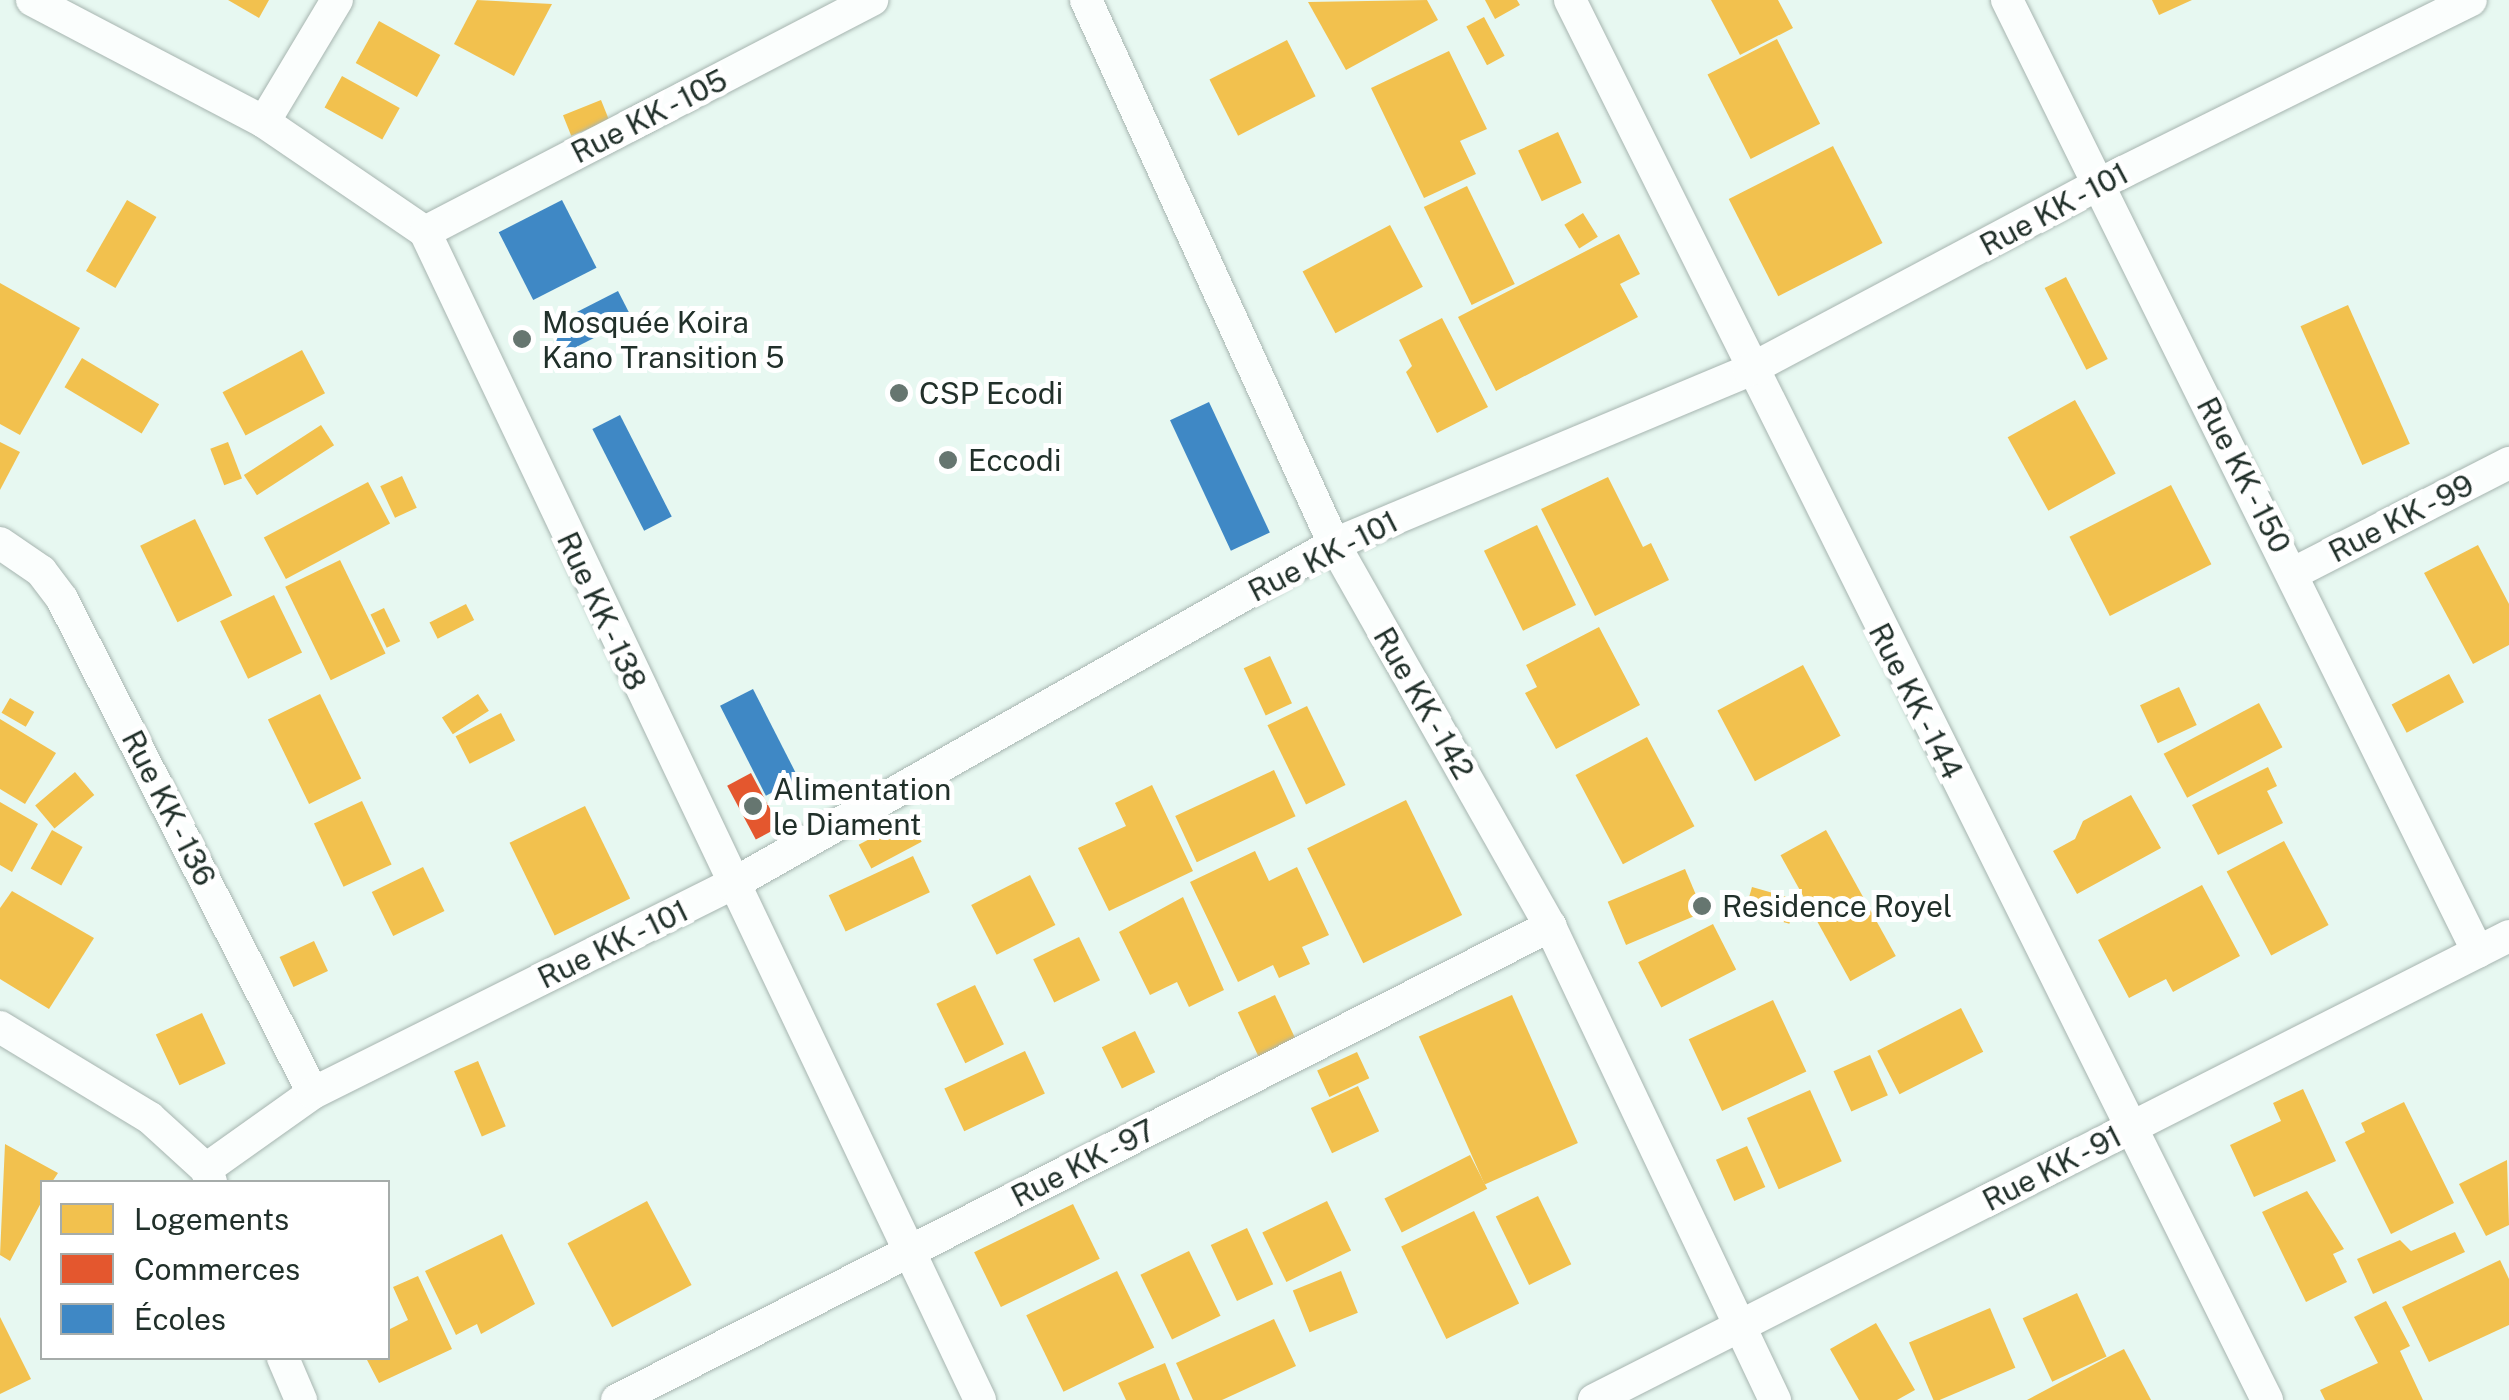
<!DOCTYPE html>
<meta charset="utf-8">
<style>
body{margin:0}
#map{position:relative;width:2509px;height:1400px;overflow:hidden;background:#e7f8f1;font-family:"Public Sans",sans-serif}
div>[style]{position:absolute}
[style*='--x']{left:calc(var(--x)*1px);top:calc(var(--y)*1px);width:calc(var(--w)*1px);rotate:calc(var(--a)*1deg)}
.homes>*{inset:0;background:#f2c14e;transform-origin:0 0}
.shops>*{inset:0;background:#e4572e;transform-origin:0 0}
.schools>*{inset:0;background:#3f88c5;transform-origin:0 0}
.roads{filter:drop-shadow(0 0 2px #a7b5b0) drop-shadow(0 0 2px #a7b5b0)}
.street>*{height:32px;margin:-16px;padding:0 16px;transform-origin:16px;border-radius:16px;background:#fbfefd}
.dots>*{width:28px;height:28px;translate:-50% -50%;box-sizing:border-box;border:5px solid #fff;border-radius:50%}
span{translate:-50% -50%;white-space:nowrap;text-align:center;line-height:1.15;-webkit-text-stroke:10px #fff;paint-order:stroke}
.street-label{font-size:30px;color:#21302a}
.poi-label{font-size:30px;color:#21302a}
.left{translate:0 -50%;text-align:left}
.legend{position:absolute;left:40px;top:1180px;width:350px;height:180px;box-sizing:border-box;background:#fff;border:2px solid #a6acaa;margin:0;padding:12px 18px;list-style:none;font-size:30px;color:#21302a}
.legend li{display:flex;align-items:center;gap:20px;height:50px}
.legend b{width:50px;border:2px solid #a6acaa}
</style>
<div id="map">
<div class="homes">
<div style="clip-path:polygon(228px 0,269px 0,259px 18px)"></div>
<div style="clip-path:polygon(477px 0,552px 4px,514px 76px,454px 44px)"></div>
<div style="clip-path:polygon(1427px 0,1438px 20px,1346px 70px,1308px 2px)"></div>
<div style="clip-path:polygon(1485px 0,1517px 0,1520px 5px,1495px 19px)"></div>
<div style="clip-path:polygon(1711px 0,1778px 0,1793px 28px,1740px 55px)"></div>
<div style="clip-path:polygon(2152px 0,2192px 0,2159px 15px)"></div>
<div style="left:1484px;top:17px;width:44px;height:20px;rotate:62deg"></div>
<div style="left:379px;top:21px;width:70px;height:48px;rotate:29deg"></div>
<div style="left:1777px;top:39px;width:95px;height:78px;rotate:63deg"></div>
<div style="left:1287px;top:40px;width:63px;height:87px;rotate:63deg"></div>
<div style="clip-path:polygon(1449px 51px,1487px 129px,1460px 141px,1476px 174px,1424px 198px,1371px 88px)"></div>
<div style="left:342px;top:76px;width:66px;height:36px;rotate:29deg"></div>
<div style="left:601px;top:100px;width:22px;height:41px;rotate:68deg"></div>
<div style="left:1558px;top:132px;width:56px;height:44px;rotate:65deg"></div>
<div style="left:1833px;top:146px;width:109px;height:117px;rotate:63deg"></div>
<div style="left:1467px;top:186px;width:109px;height:48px;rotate:64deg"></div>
<div style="left:127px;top:200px;width:34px;height:82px;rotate:30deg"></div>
<div style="left:1583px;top:213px;width:28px;height:22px;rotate:58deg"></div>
<div style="left:1390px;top:225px;width:70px;height:99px;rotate:62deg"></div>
<div style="clip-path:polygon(1619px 234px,1640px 274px,1620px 284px,1638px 317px,1496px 391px,1458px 317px)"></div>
<div style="left:2066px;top:277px;width:92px;height:24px;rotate:63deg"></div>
<div style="clip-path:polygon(0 283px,80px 328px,20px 435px,0 424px)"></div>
<div style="left:2348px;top:305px;width:152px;height:52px;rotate:66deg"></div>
<div style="clip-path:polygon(1442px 318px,1488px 407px,1437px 433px,1406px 372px,1412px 366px,1399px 340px)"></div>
<div style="left:302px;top:350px;width:49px;height:90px;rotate:62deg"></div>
<div style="left:82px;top:358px;width:90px;height:34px;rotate:31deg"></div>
<div style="left:2075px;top:400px;width:84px;height:77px;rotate:61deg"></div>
<div style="left:321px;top:425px;width:24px;height:92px;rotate:57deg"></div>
<div style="clip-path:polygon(0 442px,20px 452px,0 490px)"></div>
<div style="left:228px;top:442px;width:39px;height:19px;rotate:69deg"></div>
<div style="left:402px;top:476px;width:35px;height:24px;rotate:65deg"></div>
<div style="clip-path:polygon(1608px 477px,1643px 547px,1651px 543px,1669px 580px,1595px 616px,1541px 509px)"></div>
<div style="left:368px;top:482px;width:47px;height:118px;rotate:62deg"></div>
<div style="left:2171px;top:485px;width:89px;height:114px;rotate:63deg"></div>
<div style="left:195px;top:519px;width:85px;height:61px;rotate:64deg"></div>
<div style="left:1537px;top:525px;width:89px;height:59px;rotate:64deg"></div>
<div style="clip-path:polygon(2478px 545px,2509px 604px,2509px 645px,2473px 664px,2424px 573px)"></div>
<div style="left:340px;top:560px;width:104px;height:61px;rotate:64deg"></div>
<div style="left:274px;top:595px;width:64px;height:60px;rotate:64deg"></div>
<div style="left:466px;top:604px;width:18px;height:41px;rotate:63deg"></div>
<div style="left:384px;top:608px;width:37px;height:15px;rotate:64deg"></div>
<div style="clip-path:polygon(1599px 627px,1640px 705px,1556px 749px,1525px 693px,1537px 687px,1526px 665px)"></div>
<div style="left:1270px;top:656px;width:52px;height:29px;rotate:65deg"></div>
<div style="left:1803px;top:665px;width:80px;height:97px;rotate:62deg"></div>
<div style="left:2449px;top:674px;width:32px;height:65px;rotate:62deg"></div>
<div style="left:2179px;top:687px;width:42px;height:43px;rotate:65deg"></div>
<div style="left:320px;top:694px;width:94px;height:58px;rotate:64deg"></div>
<div style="left:478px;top:694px;width:20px;height:43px;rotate:57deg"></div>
<div style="left:10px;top:698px;width:28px;height:17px;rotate:30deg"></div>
<div style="left:2259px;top:703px;width:50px;height:108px;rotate:62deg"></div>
<div style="left:1307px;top:706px;width:88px;height:44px;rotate:64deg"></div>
<div style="left:501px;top:713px;width:31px;height:51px;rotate:63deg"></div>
<div style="clip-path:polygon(0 719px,56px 753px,25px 804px,0 789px)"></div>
<div style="left:1647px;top:737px;width:101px;height:81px;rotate:62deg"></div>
<div style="clip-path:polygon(2268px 767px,2277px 786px,2267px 791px,2283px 823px,2218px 855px,2192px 805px)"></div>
<div style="left:1274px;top:770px;width:51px;height:109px;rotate:65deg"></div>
<div style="left:75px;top:772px;width:30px;height:52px;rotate:50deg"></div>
<div style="clip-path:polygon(1152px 785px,1193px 871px,1109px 911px,1078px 848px,1126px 826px,1115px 803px)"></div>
<div style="clip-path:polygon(2131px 795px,2161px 848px,2077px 894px,2053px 851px,2075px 839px,2083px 821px)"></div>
<div style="left:1406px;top:800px;width:128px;height:110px;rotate:64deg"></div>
<div style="left:362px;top:801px;width:70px;height:53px;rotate:65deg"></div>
<div style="clip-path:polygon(0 802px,38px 824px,12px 872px,0 865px)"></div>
<div style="left:585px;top:806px;width:103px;height:84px;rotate:64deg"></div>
<div style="left:909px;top:818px;width:27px;height:57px;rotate:62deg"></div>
<div style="left:52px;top:830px;width:35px;height:44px;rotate:29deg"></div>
<div style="left:1826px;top:830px;width:144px;height:52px;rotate:61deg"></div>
<div style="left:2284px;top:841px;width:95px;height:65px;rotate:62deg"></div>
<div style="clip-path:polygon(1255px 851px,1269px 881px,1297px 867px,1329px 935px,1302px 947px,1310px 964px,1279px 978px,1273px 965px,1238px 982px,1190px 882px)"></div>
<div style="left:913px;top:856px;width:40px;height:93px;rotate:65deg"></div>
<div style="left:423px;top:867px;width:49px;height:57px;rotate:64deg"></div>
<div style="left:1685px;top:869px;width:47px;height:84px;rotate:67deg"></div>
<div style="left:1030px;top:875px;width:56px;height:66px;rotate:63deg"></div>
<div style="clip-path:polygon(2202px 885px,2240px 956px,2173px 992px,2166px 979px,2129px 998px,2098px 940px)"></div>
<div style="left:1752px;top:887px;width:46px;height:25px;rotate:16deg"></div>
<div style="clip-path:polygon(12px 891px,94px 938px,49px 1009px,0 979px,0 908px)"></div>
<div style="clip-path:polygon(1183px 897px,1224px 990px,1189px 1007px,1177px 982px,1150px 995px,1119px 932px)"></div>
<div style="left:1713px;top:924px;width:51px;height:84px;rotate:63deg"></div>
<div style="left:1079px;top:937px;width:48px;height:51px;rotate:64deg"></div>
<div style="left:314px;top:941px;width:33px;height:38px;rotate:65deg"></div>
<div style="left:975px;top:985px;width:66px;height:43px;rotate:64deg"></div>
<div style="left:1275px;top:995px;width:51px;height:41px;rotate:65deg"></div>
<div style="left:1512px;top:995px;width:162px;height:102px;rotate:66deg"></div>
<div style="left:1773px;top:1000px;width:79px;height:93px;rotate:65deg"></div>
<div style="left:1961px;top:1008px;width:49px;height:94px;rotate:63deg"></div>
<div style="left:202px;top:1013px;width:56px;height:51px;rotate:65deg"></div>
<div style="left:1135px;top:1031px;width:46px;height:37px;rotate:64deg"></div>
<div style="left:1025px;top:1051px;width:47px;height:89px;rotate:65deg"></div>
<div style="left:1357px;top:1052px;width:29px;height:44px;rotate:65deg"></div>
<div style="left:1870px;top:1055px;width:44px;height:40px;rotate:66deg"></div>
<div style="left:478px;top:1061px;width:71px;height:26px;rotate:67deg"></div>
<div style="left:1358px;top:1086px;width:50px;height:52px;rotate:65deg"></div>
<div style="clip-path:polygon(2303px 1089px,2336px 1161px,2254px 1197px,2230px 1145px,2281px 1121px,2273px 1103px)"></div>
<div style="left:1810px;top:1090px;width:78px;height:69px;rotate:66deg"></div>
<div style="clip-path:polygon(2404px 1102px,2454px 1203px,2391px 1234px,2345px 1142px,2365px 1132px,2361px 1123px)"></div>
<div style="clip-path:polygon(5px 1144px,58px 1173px,52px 1182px,42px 1182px,42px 1201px,10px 1261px,0 1255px)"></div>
<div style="left:1747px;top:1146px;width:45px;height:34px;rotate:66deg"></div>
<div style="left:1470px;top:1155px;width:38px;height:96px;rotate:63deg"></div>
<div style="clip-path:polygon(2507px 1160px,2509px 1225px,2486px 1236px,2459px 1184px)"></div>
<div style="clip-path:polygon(2307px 1191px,2344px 1249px,2333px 1254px,2347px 1282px,2306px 1302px,2262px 1212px)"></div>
<div style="left:1538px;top:1196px;width:76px;height:47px;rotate:64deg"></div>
<div style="left:647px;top:1201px;width:95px;height:90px;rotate:62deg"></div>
<div style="left:1327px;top:1201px;width:55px;height:72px;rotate:64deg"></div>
<div style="left:1073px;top:1204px;width:61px;height:110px;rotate:64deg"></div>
<div style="left:1474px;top:1211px;width:103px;height:81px;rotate:64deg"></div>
<div style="left:1247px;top:1228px;width:62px;height:40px;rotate:65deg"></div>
<div style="clip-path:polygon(2455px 1232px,2465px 1252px,2373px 1294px,2357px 1259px,2400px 1240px,2411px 1251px)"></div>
<div style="clip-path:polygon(502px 1234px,535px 1304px,481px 1334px,477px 1324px,456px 1335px,425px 1271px)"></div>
<div style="left:1189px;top:1251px;width:72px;height:54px;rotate:64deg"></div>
<div style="clip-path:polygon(2500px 1260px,2509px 1279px,2509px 1325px,2429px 1362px,2402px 1307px)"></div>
<div style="left:1117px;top:1271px;width:85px;height:101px;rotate:64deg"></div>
<div style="left:1341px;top:1271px;width:45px;height:52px;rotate:68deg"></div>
<div style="clip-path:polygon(418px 1276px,452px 1349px,379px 1383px,366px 1358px,388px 1358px,388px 1330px,408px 1320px,393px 1287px)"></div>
<div style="left:2077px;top:1293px;width:70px;height:60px;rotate:65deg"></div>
<div style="clip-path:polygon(2386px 1301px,2410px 1346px,2400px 1351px,2423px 1400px,2325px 1400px,2320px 1390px,2378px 1363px,2354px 1317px)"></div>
<div style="left:1990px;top:1308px;width:65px;height:88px;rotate:67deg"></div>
<div style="clip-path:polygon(0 1317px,31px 1379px,0 1394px)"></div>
<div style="clip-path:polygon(1274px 1319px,1296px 1366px,1222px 1400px,1193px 1400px,1176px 1363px)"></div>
<div style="clip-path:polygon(1876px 1323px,1915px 1390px,1897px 1400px,1859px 1400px,1830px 1349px)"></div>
<div style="clip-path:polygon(2124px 1349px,2151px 1400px,2027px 1400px,2106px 1358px)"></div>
<div style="clip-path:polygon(1165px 1363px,1180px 1400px,1126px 1400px,1118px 1383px)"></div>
</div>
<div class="shops">
<div style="left:751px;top:773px;width:61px;height:27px;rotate:62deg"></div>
</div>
<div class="schools">
<div style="left:562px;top:200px;width:76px;height:71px;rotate:63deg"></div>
<div style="left:618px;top:291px;width:31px;height:78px;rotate:63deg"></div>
<div style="left:1209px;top:402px;width:144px;height:43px;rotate:65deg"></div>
<div style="left:620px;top:415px;width:114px;height:31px;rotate:63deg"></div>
<div style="left:753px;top:689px;width:101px;height:37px;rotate:63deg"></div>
</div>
<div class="roads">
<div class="street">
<div style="--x:32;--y:0;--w:262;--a:27.7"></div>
<div style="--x:264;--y:122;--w:195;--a:34.3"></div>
<div style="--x:425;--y:232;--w:1293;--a:64.58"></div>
<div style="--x:1086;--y:0;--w:598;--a:65.49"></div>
<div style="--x:1334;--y:544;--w:439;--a:60.5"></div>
<div style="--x:1550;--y:926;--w:525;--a:64.61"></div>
<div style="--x:1570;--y:0;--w:1564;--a:63.53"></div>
<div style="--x:2007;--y:0;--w:1062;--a:63.68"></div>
<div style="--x:264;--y:122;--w:142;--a:-59.1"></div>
<div style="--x:425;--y:232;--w:504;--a:-27.43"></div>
<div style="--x:0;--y:543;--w:50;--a:34.3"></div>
<div style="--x:41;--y:571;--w:35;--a:53"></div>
<div style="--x:62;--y:599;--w:554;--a:63.07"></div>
<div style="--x:2294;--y:573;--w:242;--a:-27.1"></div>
<div style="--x:0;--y:1027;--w:175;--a:31.2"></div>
<div style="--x:150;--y:1118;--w:76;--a:42.3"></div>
<div style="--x:206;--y:1169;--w:14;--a:69"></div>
<div style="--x:206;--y:1169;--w:131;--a:-35.4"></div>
<div style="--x:313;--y:1093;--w:467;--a:-26.5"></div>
<div style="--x:731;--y:885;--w:693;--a:-29.49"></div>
<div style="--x:1334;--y:544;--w:450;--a:-22.7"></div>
<div style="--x:1749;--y:370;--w:394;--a:-28"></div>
<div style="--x:2097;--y:185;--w:417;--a:-26.3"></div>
<div style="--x:283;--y:1358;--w:46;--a:66.8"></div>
<div style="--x:617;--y:1400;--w:1047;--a:-26.93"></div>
<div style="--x:1594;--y:1400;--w:1026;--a:-26.89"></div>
</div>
</div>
<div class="dots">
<div style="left:522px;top:339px;background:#667670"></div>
<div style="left:899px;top:393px;background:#667670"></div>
<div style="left:948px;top:460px;background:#667670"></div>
<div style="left:753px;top:806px;background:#667670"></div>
<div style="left:1702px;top:906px;background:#667670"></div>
</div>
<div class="street-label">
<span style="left:649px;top:116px;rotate:-27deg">Rue KK - 105</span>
<span style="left:2054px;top:209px;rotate:-28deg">Rue KK - 101</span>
<span style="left:2244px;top:475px;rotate:63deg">Rue KK - 150</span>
<span style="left:2401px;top:518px;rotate:-27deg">Rue KK - 99</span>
<span style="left:1323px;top:556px;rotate:-27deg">Rue KK - 101</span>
<span style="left:602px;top:611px;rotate:65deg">Rue KK - 138</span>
<span style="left:1916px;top:701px;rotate:63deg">Rue KK - 144</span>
<span style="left:1424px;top:703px;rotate:60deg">Rue KK - 142</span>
<span style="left:169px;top:808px;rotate:63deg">Rue KK - 136</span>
<span style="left:613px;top:944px;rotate:-26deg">Rue KK - 101</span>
<span style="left:1083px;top:1163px;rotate:-27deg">Rue KK - 97</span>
<span style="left:2052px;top:1168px;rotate:-27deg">Rue KK - 91</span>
</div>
<div class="poi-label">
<span class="left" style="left:542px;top:339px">Mosquée Koira<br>Kano Transition 5</span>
<span class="left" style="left:919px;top:393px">CSP Ecodi</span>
<span class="left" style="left:968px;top:460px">Eccodi</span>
<span class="left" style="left:773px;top:806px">Alimentation<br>le Diament</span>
<span class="left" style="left:1722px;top:906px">Residence Royel</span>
</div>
<ul class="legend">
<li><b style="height:28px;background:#f2c14e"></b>Logements</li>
<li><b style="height:28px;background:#e4572e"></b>Commerces</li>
<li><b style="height:28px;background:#3f88c5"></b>Écoles</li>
</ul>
</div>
